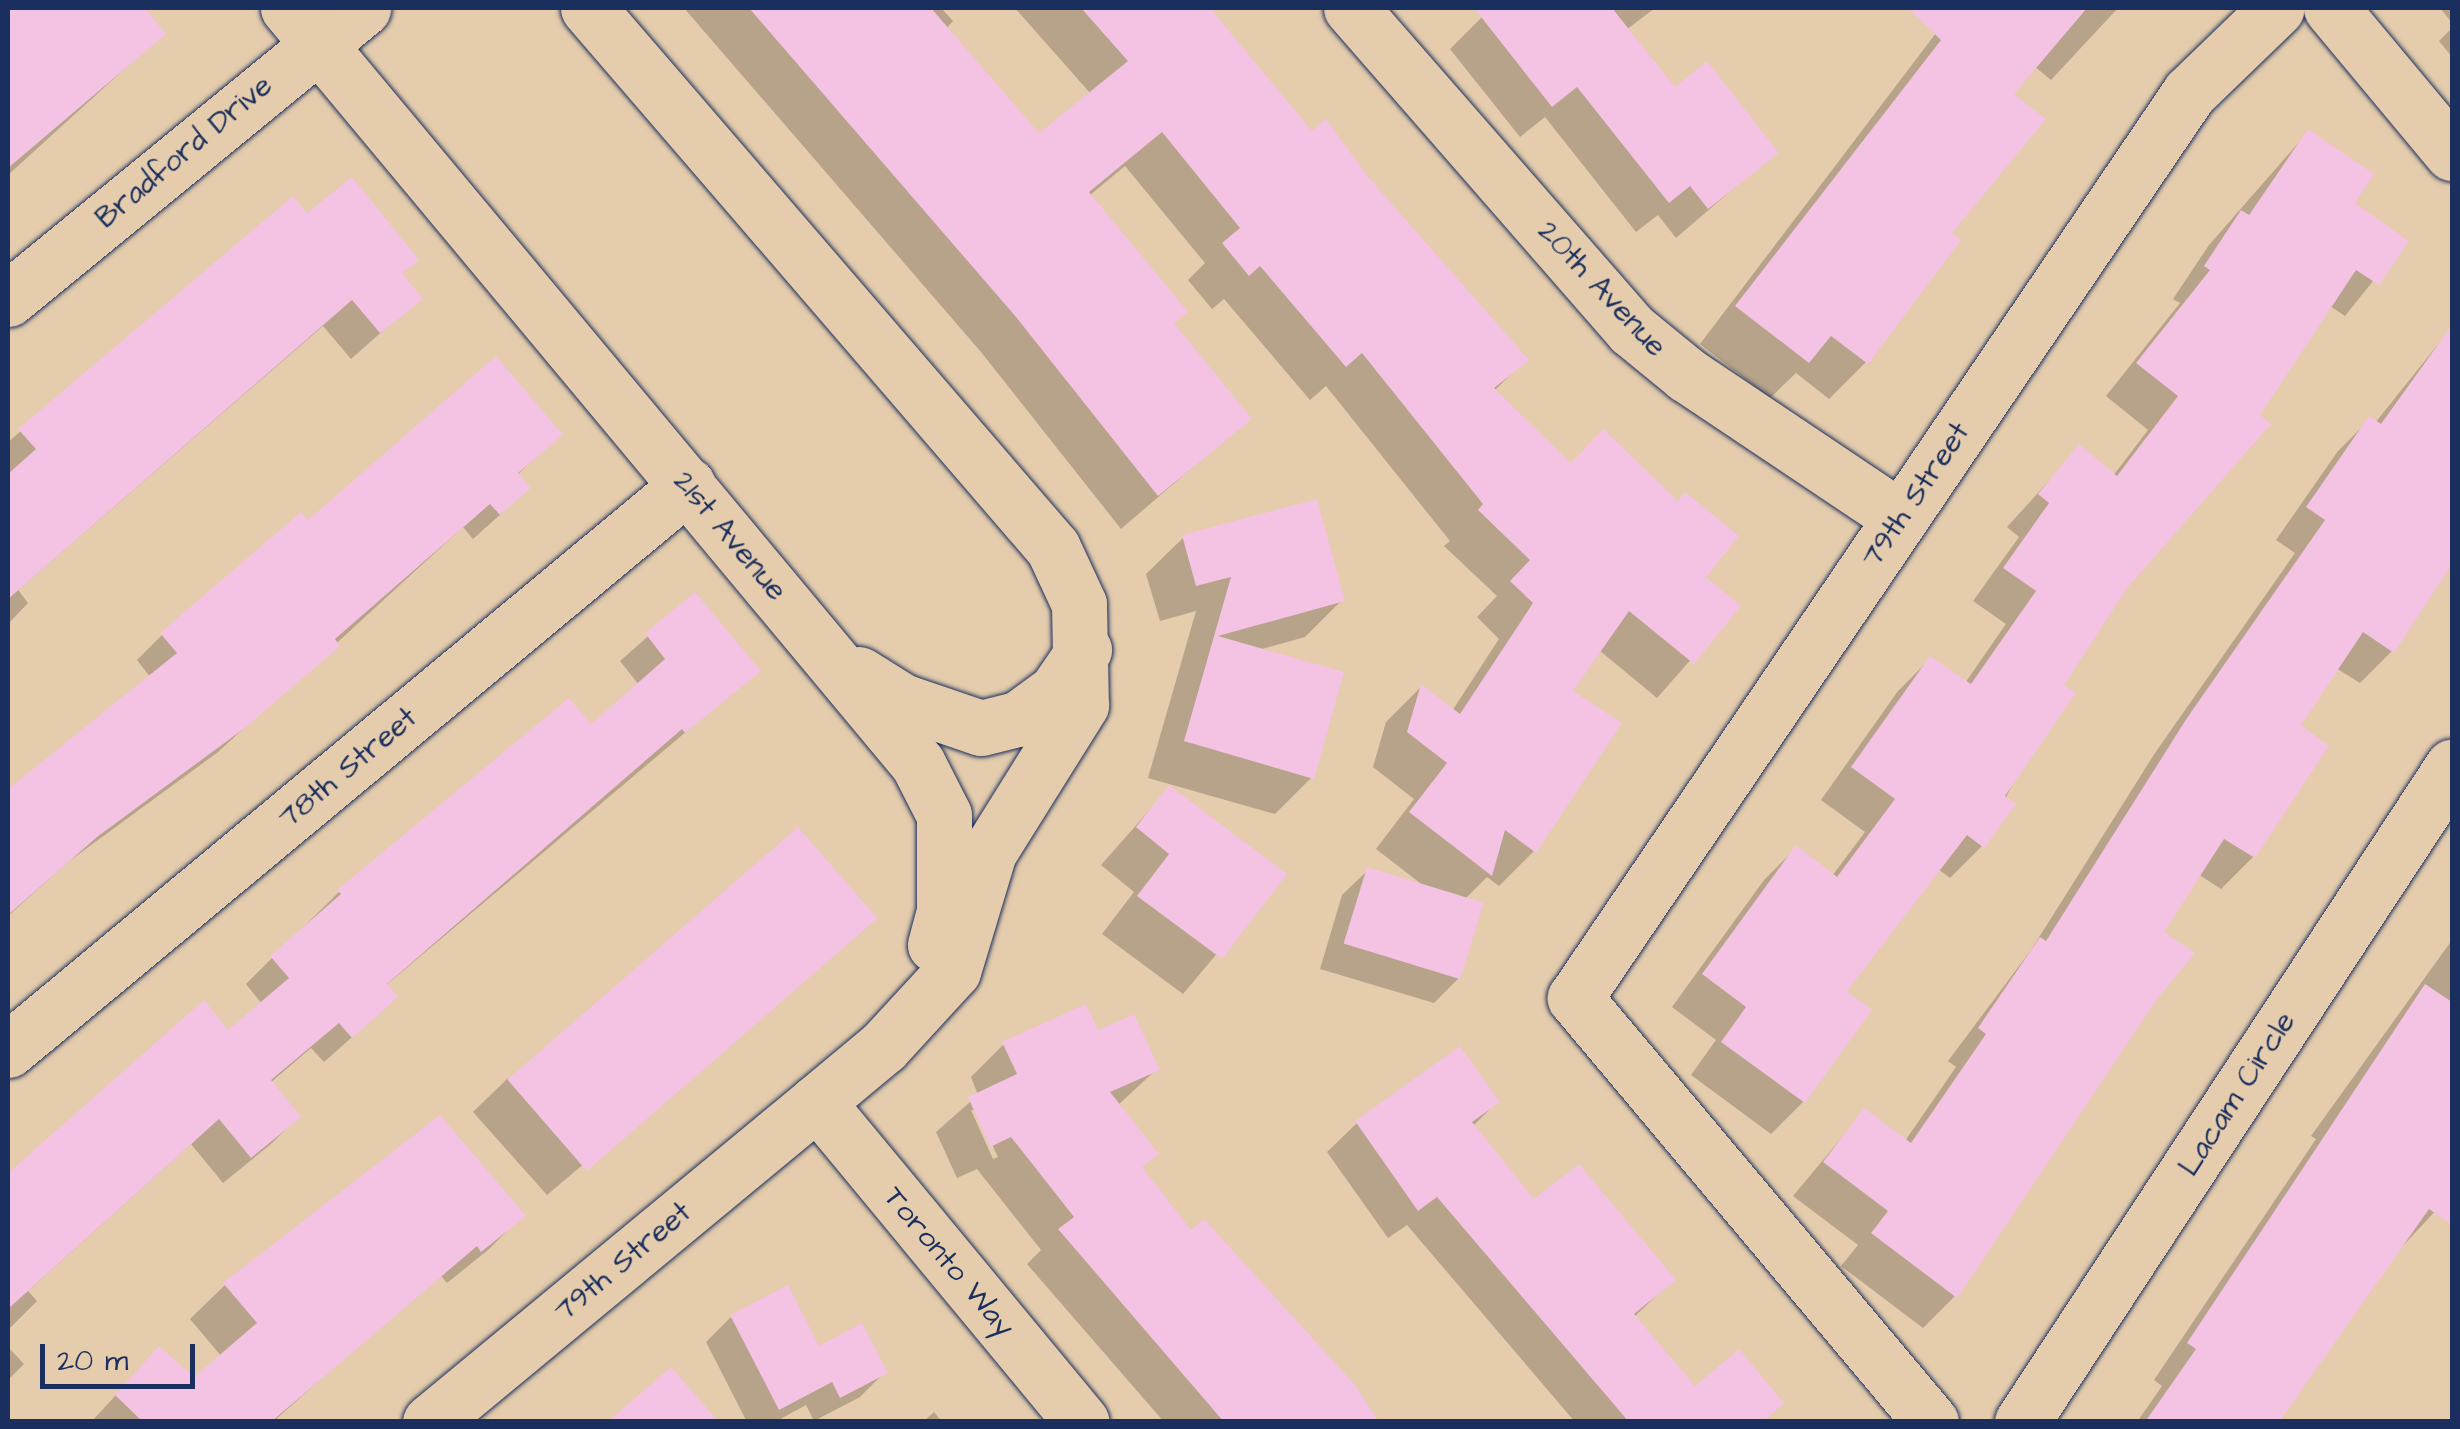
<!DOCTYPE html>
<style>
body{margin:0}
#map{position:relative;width:2460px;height:1429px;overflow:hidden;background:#e4ccac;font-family:"Architects Daughter",sans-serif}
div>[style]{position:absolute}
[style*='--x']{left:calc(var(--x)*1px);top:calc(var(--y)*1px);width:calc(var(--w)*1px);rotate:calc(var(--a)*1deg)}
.shadow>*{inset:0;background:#0003}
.building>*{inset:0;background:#f4c2e2;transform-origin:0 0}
.roads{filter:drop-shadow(0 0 2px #1b2f5e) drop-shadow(0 0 2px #1b2f5e)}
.minor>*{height:55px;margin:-27.5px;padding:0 27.5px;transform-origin:27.5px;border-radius:27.5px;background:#e4ccac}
.tertiary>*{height:55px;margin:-27.5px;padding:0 27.5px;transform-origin:27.5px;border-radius:27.5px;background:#e4ccac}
span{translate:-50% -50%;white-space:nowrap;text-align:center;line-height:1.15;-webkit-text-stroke:10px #e4ccac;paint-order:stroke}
.street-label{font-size:30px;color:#1b2f5e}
.frame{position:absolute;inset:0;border:10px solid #1b2f5e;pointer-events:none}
.scale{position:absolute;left:40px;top:1344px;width:155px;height:45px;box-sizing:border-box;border:5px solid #1b2f5e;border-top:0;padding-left:12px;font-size:30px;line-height:35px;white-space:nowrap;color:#1b2f5e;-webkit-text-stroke:8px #e4ccac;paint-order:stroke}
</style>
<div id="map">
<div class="shadow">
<div style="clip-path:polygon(8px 8px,142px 8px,163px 34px,8px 175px)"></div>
<div style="clip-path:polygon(684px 8px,941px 8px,953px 21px,946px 29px,1038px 137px,1091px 94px,1015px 8px,1209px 8px,1312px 134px,1367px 180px,1525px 360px,1494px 391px,1570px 465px,1738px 606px,1657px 698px,1599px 650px,1570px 692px,1534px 851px,1499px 886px,1487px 877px,1465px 899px,1459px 978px,1434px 1003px,1320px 969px,1342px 895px,1368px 870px,1424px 886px,1376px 849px,1414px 799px,1373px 767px,1386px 722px,1421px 687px,1452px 711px,1499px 639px,1477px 617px,1497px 596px,1444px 546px,1450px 541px,1326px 386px,1310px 400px,1224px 299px,1212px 309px,1188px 280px,1205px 263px,1125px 166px,1089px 196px,1172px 324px,1249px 419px,1121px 529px,981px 352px)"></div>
<div style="clip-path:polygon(1491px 8px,1655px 8px,1626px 30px,1675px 90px,1776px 152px,1676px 238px,1658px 215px,1636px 232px,1545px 117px,1520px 137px,1450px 49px)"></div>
<div style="clip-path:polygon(1955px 8px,2118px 8px,2051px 80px,2034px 66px,2011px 94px,1948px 233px,1866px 362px,1829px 399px,1796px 373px,1770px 398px,1700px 344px)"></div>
<div style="clip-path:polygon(2440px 8px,2452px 8px,2452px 23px)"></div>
<div style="clip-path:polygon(2452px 28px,2452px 57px,2439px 41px)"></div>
<div style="clip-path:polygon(2308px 132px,2351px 204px,2405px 241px,2345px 316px,2330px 306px,2126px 586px,2061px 686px,1982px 846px,1950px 878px,1938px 869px,1843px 992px,1869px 1010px,1803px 1102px,1771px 1134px,1691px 1075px,1716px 1040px,1672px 1007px,1764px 880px,1796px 848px,1832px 876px,1865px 832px,1821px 800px,1898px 691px,1930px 659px,1965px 683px,2006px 624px,1973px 601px,2019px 537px,2007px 527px,2079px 448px,2113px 476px,2148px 430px,2106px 396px,2180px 303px,2173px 299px,2209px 245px)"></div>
<div style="clip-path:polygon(292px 200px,306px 216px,416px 260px,400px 275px,420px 298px,351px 359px,323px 326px,18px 590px,28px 603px,8px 624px,8px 442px)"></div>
<div style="clip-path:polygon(2452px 327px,2452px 563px,2392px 651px,2360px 683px,2336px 668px,2298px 726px,2326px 747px,2253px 857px,2221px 889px,2198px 874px,2161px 933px,2155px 998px,1955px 1296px,1923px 1328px,1841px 1266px,1858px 1245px,1793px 1196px,1864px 1111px,1905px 1141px,1956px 1067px,1948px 1061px,2031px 950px,2155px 753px,2295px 553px,2276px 540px,2338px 451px,2370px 419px,2375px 423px)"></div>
<div style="clip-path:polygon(560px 434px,517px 475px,528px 488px,502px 513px,473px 539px,463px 527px,218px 752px,68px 862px,8px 916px,8px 795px,151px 678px,137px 660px,162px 635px,308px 524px)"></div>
<div style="clip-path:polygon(1183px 538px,1342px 600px,1305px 637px,1258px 650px,1312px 777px,1275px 814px,1148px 778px,1196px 611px,1160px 621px,1146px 574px)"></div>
<div style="clip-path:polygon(695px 595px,758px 671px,385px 986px,368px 1023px,324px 1062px,311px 1048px,270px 1083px,298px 1117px,271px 1144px,223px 1183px,191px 1144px,28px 1291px,37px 1301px,8px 1330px,8px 1177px,203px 1003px,227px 1033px,262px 1004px,246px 984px,339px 892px,591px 727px,639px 685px,620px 661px)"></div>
<div style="clip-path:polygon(1169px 788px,1283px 875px,1183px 994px,1102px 934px,1134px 892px,1101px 865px)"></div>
<div style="clip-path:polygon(874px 919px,547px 1195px,473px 1112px,507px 1079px)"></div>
<div style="clip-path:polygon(2452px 940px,2452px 1193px,2400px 1249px,2276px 1422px,2137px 1422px,2162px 1386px,2154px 1380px,2316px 1139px,2311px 1136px)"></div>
<div style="clip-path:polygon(evenodd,1097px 1033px,1157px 1069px,1118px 1105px,1140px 1169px,1191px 1234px,1375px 1422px,1164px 1422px,1027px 1264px,1041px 1250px,977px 1169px,957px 1178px,936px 1132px,978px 1095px,971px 1077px,1004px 1044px,1097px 1033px,971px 1110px,976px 1110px,998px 1157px,993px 1159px,971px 1110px)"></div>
<div style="clip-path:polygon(1497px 1102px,1473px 1126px,1534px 1202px,1673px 1280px,1634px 1317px,1695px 1390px,1769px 1422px,1575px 1422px,1407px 1225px,1388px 1238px,1327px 1152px,1357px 1123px)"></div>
<div style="clip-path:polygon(440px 1118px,522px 1216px,488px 1250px,447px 1283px,400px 1228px,383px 1242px,421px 1289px,273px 1422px,91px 1422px,159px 1349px,194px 1381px,222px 1357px,190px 1319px,225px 1285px)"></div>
<div style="clip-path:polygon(731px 1317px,817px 1349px,885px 1372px,860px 1397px,814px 1421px,806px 1405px,775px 1422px,747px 1422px,706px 1342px)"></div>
<div style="clip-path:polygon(8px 1347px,24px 1364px,8px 1380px)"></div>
<div style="clip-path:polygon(934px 1412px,942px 1422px,923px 1422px)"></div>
</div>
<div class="building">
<div style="clip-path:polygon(8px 8px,145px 8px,166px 34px,8px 168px)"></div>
<div style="clip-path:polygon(749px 8px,931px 8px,1039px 133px,1128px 61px,1081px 8px,1210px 8px,1312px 131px,1326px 119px,1369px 178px,1529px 360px,1494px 388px,1571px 463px,1603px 429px,1678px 501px,1685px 492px,1739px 536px,1706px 577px,1741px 606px,1694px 664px,1629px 611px,1573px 691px,1622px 723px,1536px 853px,1505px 830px,1492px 876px,1409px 812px,1447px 763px,1407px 732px,1421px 684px,1460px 714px,1533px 603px,1510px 581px,1530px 560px,1478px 510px,1483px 504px,1362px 353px,1346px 367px,1260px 266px,1249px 276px,1222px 243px,1240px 228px,1162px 132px,1089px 192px,1188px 312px,1174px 323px,1252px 419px,1158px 496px,1016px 317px)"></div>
<div style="clip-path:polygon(1474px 8px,1612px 8px,1675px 87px,1707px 61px,1779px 153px,1708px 209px,1690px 186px,1669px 203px,1577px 87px,1552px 107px)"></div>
<div style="clip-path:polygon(1908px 8px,2087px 8px,2014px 94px,2046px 119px,1952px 233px,1961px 240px,1868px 364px,1831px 336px,1809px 363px,1735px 306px,1941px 40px)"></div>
<div style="clip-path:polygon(2308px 129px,2374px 174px,2355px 203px,2409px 241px,2379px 285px,2356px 270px,2260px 415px,2271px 424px,2128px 587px,2064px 685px,2076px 693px,2005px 796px,2016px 804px,1984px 848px,1967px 835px,1847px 991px,1872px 1010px,1805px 1103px,1721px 1042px,1746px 1007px,1702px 974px,1796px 845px,1837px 877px,1895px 799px,1851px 767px,1930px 656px,1971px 684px,2036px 591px,2003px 568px,2049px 503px,2038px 494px,2079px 444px,2117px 476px,2178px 396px,2136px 363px,2210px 270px,2204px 266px,2241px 210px,2249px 215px)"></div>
<div style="clip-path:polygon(352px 177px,419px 260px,402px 273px,423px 299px,380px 333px,352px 300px,8px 599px,8px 474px,36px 449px,18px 429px,293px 196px,307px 213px)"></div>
<div style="clip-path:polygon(2452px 325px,2452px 564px,2394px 653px,2363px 632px,2301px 725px,2329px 746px,2255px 858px,2224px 839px,2164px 932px,2195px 953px,2157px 999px,1957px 1298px,1871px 1233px,1888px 1211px,1823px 1162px,1864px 1108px,1911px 1143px,1986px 1034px,1978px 1028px,2040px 937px,2046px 941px,2187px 718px,2325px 520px,2306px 507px,2369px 416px,2381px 424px)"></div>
<div style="clip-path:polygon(496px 356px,563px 435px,518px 473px,531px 488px,500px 515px,490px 504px,335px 639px,340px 646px,246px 727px,97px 837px,8px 915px,8px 789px,177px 653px,160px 633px,301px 512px,308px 520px)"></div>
<div style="clip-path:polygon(1317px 499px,1345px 601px,1218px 636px,1344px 672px,1314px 779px,1184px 741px,1231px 577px,1196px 586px,1182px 535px)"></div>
<div style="clip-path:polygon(695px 592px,761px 671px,685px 733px,682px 729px,387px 984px,398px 997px,352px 1038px,339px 1023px,271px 1080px,301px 1117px,251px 1158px,219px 1119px,8px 1309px,8px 1173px,204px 1000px,228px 1030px,289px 978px,270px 956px,341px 894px,337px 890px,569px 698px,591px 724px,665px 659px,645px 633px)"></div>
<div style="clip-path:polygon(1169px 785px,1287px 874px,1222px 959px,1137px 896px,1169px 854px,1136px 827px)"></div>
<div style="left:798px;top:827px;width:121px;height:385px;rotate:49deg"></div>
<div style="left:1367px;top:867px;width:122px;height:80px;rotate:17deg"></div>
<div style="clip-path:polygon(2425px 984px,2452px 1002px,2452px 1225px,2429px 1209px,2279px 1422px,2145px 1422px,2196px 1349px,2187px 1343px)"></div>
<div style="clip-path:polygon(1086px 1004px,1098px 1030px,1134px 1014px,1160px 1070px,1110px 1092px,1159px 1154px,1142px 1167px,1191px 1230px,1204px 1219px,1355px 1385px,1379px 1422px,1224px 1422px,1058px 1229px,1074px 1217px,1011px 1137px,990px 1147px,968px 1097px,1017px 1074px,1002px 1042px)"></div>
<div style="clip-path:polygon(1460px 1046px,1500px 1102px,1472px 1122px,1534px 1199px,1579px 1164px,1676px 1280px,1634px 1314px,1695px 1386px,1739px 1349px,1784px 1403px,1763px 1422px,1629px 1422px,1437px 1197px,1418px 1211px,1355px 1121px)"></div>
<div style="clip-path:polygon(440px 1115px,526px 1216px,481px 1252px,477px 1246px,271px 1422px,143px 1422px,115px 1395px,159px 1346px,194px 1377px,257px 1323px,223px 1283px)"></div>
<div style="clip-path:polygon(788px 1285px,819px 1346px,862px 1323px,888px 1373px,840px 1398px,832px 1382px,779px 1410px,730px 1315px)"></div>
<div style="clip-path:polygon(671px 1367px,719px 1422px,607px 1422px)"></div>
</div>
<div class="roads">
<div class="minor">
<div style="--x:1351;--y:8;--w:427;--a:48.9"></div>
<div style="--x:1632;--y:330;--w:71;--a:39.3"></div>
<div style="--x:1687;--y:375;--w:257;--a:33.8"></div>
<div style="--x:2331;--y:8;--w:189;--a:50.2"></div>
<div style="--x:8;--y:299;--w:459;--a:-39.3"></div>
<div style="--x:8;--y:1050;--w:884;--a:-39.72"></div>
<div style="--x:430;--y:1422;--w:502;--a:-39.59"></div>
<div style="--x:817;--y:1102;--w:415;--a:50.4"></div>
<div style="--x:1931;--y:1422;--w:554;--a:-130.02"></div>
<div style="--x:1575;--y:998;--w:1094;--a:-55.84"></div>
<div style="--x:2189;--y:93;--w:122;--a:-44"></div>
<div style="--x:2022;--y:1422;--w:784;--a:-56.72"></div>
</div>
<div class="tertiary">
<div style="--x:288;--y:8;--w:984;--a:50.19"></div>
<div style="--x:918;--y:764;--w:57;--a:63"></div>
<div style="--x:944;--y:815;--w:96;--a:90"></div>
<div style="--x:944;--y:911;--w:35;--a:105"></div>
<div style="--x:588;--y:8;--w:713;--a:49.27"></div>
<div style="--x:1053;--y:548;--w:62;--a:65.1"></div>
<div style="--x:1079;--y:604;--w:101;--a:88.9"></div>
<div style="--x:1081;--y:705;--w:173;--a:122"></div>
<div style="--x:989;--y:852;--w:124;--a:106.8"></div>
<div style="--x:953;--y:971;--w:103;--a:132.6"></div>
<div style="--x:883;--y:1047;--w:86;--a:140.2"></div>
<div style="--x:859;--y:674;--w:51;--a:32.1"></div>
<div style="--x:902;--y:701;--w:83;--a:18.9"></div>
<div style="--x:981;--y:728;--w:38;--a:-14"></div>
<div style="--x:1018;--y:719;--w:47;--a:-36.4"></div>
<div style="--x:1056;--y:691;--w:50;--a:-55.7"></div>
</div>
</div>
<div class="street-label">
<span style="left:184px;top:152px;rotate:-40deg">Bradford Drive</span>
<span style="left:1602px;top:289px;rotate:47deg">20th Avenue</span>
<span style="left:1916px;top:495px;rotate:-56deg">79th Street</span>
<span style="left:730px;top:536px;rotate:50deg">21st Avenue</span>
<span style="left:348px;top:768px;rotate:-40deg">78th Street</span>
<span style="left:2237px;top:1094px;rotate:-57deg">Lacam Circle</span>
<span style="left:623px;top:1262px;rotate:-40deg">79th Street</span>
<span style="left:949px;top:1262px;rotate:50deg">Toronto Way</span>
</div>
<div class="frame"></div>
<div class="scale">20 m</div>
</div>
